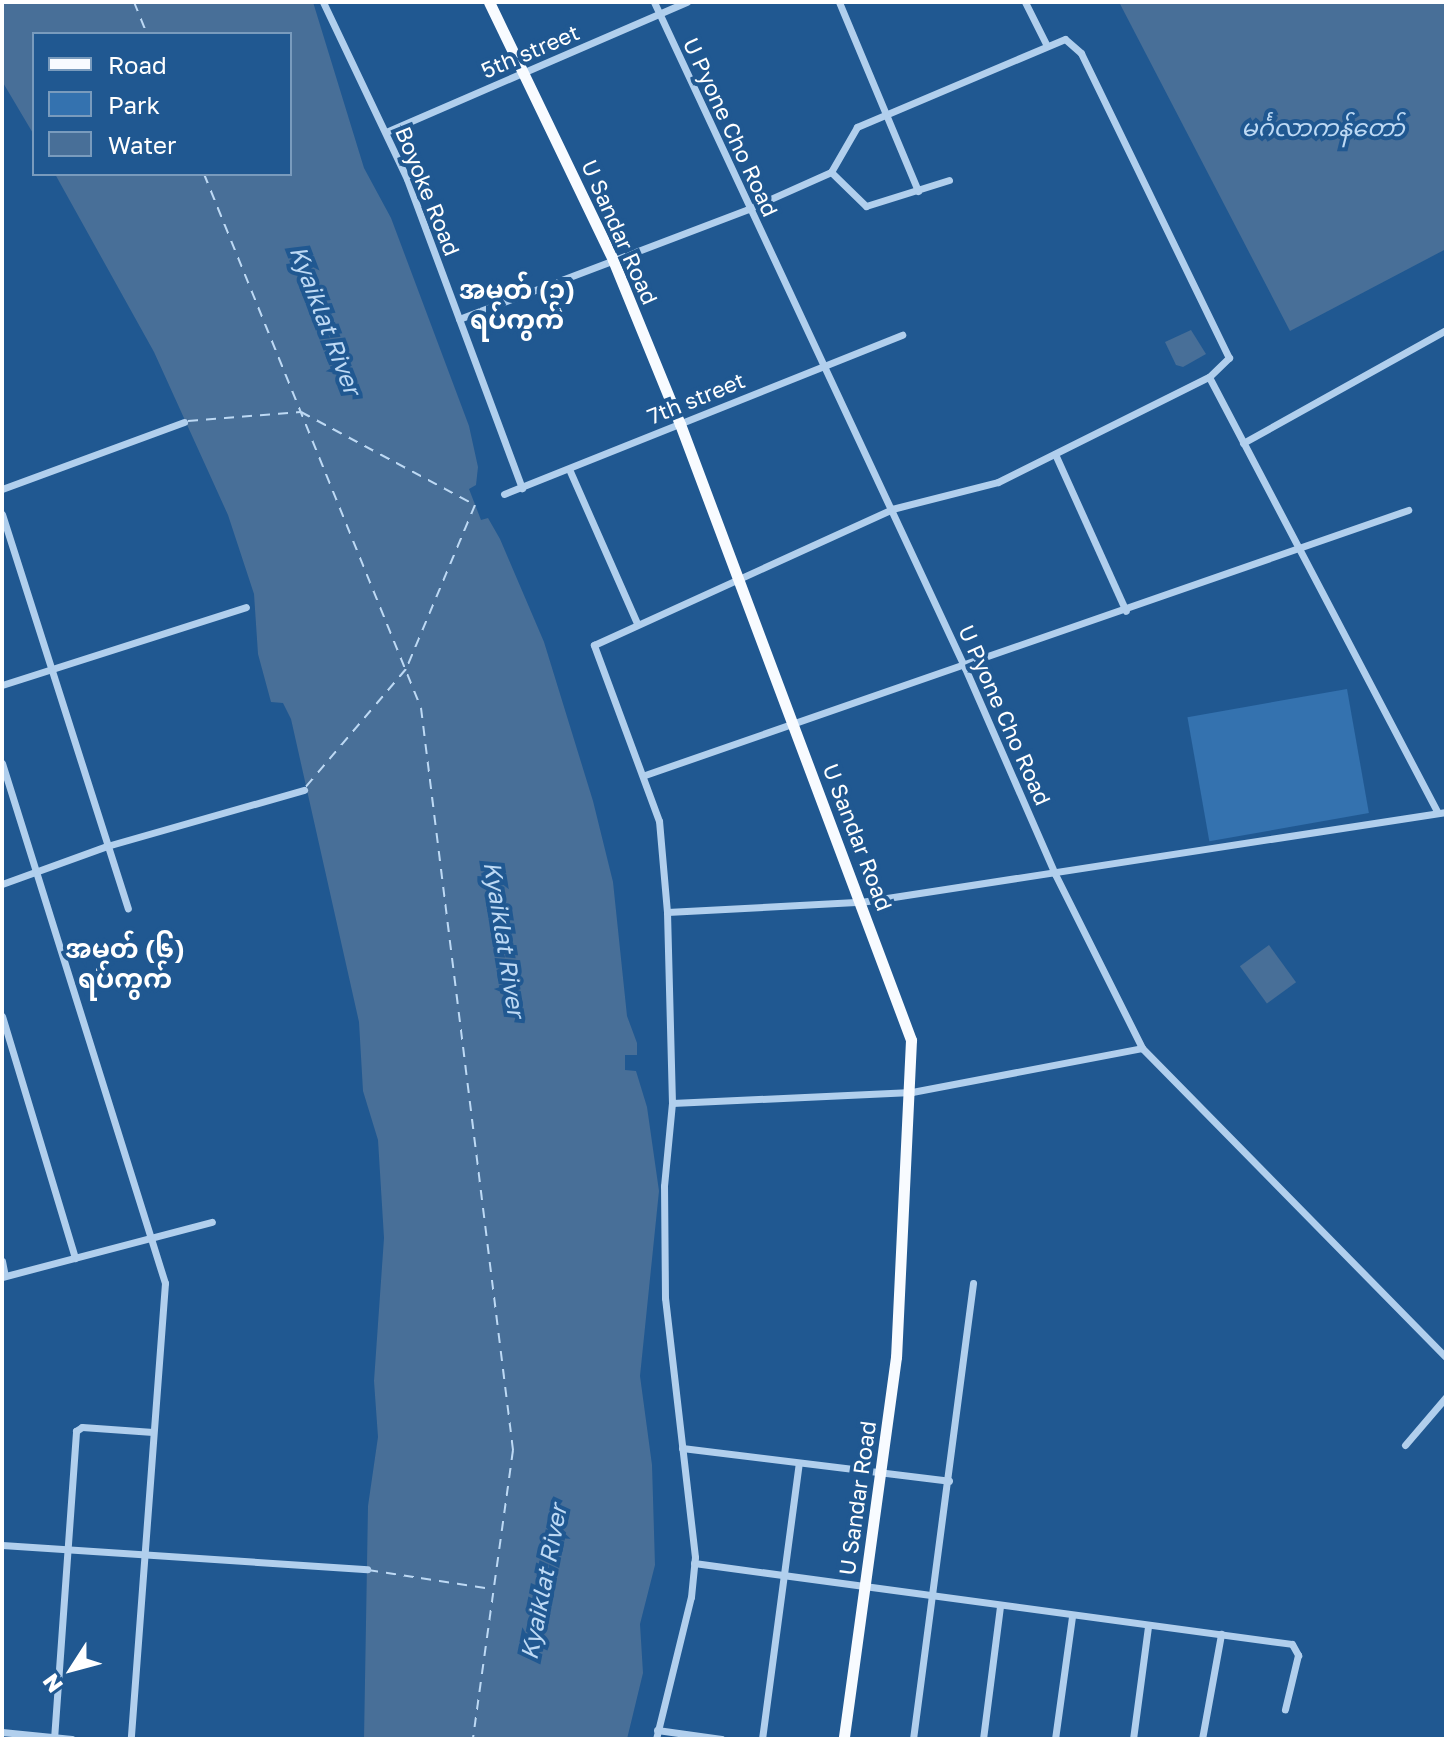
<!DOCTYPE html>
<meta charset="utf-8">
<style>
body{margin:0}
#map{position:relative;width:1448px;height:1741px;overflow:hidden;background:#205891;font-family:"Golos Text","Noto Sans Myanmar",sans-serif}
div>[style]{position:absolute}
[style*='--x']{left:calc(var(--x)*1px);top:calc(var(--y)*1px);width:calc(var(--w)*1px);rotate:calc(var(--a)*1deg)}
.green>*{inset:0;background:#3472af;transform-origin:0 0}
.water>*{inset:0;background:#486f98;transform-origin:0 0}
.ferry>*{height:2px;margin-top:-1px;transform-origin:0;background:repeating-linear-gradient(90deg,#bdd9f4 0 10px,transparent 0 18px)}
.street>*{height:7px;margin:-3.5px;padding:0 3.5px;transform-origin:3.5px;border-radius:3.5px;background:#b1cfed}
.primary>*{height:11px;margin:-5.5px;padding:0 5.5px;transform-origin:5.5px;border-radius:5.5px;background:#f8fbff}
span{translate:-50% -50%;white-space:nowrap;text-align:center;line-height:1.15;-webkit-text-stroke:8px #205891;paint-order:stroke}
.street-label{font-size:22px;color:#fff}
.water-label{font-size:24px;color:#bdd9f4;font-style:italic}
.quarter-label{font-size:26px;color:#fff;font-weight:700}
.frame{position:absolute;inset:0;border:4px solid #fff;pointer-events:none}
.legend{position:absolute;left:32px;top:32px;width:260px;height:144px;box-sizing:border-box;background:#205891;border:2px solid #799bbd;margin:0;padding:10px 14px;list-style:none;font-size:24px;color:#fff}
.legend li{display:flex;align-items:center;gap:16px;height:40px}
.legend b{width:40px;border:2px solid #799bbd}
.north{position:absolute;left:32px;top:1629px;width:80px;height:80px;-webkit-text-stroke:6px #205891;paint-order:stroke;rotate:234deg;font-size:22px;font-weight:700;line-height:32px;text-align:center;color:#fff}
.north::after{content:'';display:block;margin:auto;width:28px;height:36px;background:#fff;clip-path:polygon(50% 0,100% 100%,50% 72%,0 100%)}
</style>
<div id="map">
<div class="green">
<div style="left:1347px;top:689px;width:126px;height:162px;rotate:80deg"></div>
</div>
<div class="water">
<div style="clip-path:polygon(2px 2px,313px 2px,364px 168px,391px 218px,469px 426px,478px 467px,476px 485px,469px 489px,481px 520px,488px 518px,500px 539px,544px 642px,593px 801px,613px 882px,627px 1016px,637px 1043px,637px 1055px,625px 1055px,625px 1070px,636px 1071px,647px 1107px,659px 1191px,640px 1376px,652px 1465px,655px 1565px,640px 1624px,643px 1673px,627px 1739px,364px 1739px,368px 1506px,378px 1437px,374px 1381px,384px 1238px,378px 1140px,363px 1091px,359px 1022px,291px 719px,283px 703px,271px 702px,258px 654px,254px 594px,228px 515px,154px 352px,55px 174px,290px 174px,290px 34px,34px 34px,34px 135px,2px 81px)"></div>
<div style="clip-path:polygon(1119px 2px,1446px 2px,1446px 249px,1290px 331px)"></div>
<div style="clip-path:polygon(1191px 330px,1206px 354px,1183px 367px,1176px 365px,1165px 342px)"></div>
<div style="left:1269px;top:945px;width:46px;height:36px;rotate:54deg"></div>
</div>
<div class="ferry">
<div style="--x:134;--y:2;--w:35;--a:68"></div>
<div style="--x:204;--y:174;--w:576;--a:67.88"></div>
<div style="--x:421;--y:708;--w:748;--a:82.93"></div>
<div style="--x:513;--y:1450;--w:292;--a:97.9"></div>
<div style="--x:188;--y:421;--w:113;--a:-4.6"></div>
<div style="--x:301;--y:412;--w:197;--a:28.1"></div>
<div style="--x:475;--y:505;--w:178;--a:112.8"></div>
<div style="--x:406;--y:669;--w:157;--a:130.4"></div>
<div style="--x:368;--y:1570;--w:125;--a:8.7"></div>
</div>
<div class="street">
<div style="--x:323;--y:2;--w:196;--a:64.6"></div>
<div style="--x:407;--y:179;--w:330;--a:69.6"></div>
<div style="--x:654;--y:2;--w:735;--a:64.97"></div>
<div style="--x:965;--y:668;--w:225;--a:66.4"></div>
<div style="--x:1055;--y:874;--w:195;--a:63.4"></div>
<div style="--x:1142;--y:1048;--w:433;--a:45.5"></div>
<div style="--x:839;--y:2;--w:205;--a:67.3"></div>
<div style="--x:1025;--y:2;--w:47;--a:63.4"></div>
<div style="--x:386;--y:132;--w:328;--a:-23.4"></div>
<div style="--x:831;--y:172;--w:49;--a:44.2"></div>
<div style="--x:866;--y:206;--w:87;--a:-17.4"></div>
<div style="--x:459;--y:319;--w:309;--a:-20.8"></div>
<div style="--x:748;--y:209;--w:91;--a:-24"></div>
<div style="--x:1209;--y:377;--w:492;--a:62.3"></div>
<div style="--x:1243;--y:443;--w:232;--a:-29.1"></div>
<div style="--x:1055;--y:454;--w:172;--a:65.7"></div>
<div style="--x:569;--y:469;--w:168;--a:66.2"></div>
<div style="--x:2;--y:489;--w:194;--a:-20.2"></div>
<div style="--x:504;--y:494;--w:429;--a:-21.8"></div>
<div style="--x:2;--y:514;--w:414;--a:72.3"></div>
<div style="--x:2;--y:685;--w:256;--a:-17.7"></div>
<div style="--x:2;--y:763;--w:545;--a:72.6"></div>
<div style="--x:165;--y:1283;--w:457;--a:94.3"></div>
<div style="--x:645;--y:775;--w:808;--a:-19.15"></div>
<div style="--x:2;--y:884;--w:112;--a:-19.9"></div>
<div style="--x:107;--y:846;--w:205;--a:-15.9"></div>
<div style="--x:667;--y:912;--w:194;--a:-3"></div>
<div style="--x:861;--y:902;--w:592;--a:-8.75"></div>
<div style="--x:2;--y:1016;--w:253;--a:73.2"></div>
<div style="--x:672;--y:1103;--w:240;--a:-2.6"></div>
<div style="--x:912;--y:1092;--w:234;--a:-10.8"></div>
<div style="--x:2;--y:1261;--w:15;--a:79"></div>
<div style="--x:2;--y:1277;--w:217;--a:-14.7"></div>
<div style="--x:1405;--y:1445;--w:63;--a:-49.5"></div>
<div style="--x:682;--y:1448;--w:269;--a:7"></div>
<div style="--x:2;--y:1545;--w:366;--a:3.8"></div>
<div style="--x:694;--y:1563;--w:603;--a:7.71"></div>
<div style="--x:1292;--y:1644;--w:13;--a:61"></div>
<div style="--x:1298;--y:1655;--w:56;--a:103.5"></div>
<div style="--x:657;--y:1730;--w:65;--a:8"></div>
<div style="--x:2;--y:1732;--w:70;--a:5.7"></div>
<div style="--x:54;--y:1739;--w:309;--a:-85.9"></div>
<div style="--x:76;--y:1431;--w:7;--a:-34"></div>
<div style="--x:82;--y:1427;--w:71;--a:4"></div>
<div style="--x:656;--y:1739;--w:146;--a:-76.2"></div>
<div style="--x:691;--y:1597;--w:40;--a:-84.3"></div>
<div style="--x:695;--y:1557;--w:261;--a:-96.6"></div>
<div style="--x:665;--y:1298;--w:112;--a:-90.5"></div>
<div style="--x:664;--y:1186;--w:83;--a:-84.5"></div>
<div style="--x:672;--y:1103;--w:191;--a:-91.5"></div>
<div style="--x:667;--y:912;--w:91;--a:-95"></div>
<div style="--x:659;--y:821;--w:188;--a:-110.3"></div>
<div style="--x:594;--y:645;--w:328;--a:-24.5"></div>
<div style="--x:892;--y:509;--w:109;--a:-14.3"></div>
<div style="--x:998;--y:482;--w:236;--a:-26.5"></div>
<div style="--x:1209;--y:377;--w:28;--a:-44"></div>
<div style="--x:1229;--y:358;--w:339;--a:-115.9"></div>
<div style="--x:1081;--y:53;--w:21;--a:-139"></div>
<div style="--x:1065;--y:39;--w:226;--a:157.1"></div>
<div style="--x:857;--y:127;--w:52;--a:120"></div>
<div style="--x:762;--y:1739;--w:278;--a:-82.4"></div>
<div style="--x:913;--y:1739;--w:460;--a:-82.5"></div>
<div style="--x:983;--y:1739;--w:133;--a:-82.7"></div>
<div style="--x:1055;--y:1739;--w:123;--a:-82.1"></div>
<div style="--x:1133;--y:1739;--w:114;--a:-82.4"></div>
<div style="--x:1202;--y:1739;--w:107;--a:-79.7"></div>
</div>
<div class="primary">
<div style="--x:489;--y:2;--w:286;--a:64.3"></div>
<div style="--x:613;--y:260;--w:177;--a:67.8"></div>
<div style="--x:680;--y:424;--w:658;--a:69.44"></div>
<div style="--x:911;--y:1040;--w:317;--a:92.7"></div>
<div style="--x:896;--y:1357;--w:386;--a:97.8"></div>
</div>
<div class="street-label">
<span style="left:530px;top:51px;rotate:-23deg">5th street</span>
<span style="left:731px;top:127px;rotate:65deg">U Pyone Cho Road</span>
<span style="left:428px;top:191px;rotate:68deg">Boyoke Road</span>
<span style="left:620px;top:232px;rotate:66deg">U Sandar Road</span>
<span style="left:696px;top:398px;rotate:-22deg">7th street</span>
<span style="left:1005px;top:715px;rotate:66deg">U Pyone Cho Road</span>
<span style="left:858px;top:837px;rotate:69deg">U Sandar Road</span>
<span style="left:857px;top:1498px;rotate:-82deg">U Sandar Road</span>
</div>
<div class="water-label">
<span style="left:1323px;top:127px">မင်္ဂလာကန်တော်</span>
<span style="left:326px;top:320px;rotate:69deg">Kyaiklat River</span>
<span style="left:505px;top:939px;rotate:81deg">Kyaiklat River</span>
<span style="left:543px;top:1582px;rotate:-79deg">Kyaiklat River</span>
</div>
<div class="quarter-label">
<span style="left:517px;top:305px">အမှတ် (၃)<br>ရပ်ကွက်</span>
<span style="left:125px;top:964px">အမှတ် (၆)<br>ရပ်ကွက်</span>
</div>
<div class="frame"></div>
<ul class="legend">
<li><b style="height:10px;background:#f8fbff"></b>Road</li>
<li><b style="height:22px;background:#3472af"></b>Park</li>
<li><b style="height:22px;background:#486f98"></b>Water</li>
</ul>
<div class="north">N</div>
</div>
